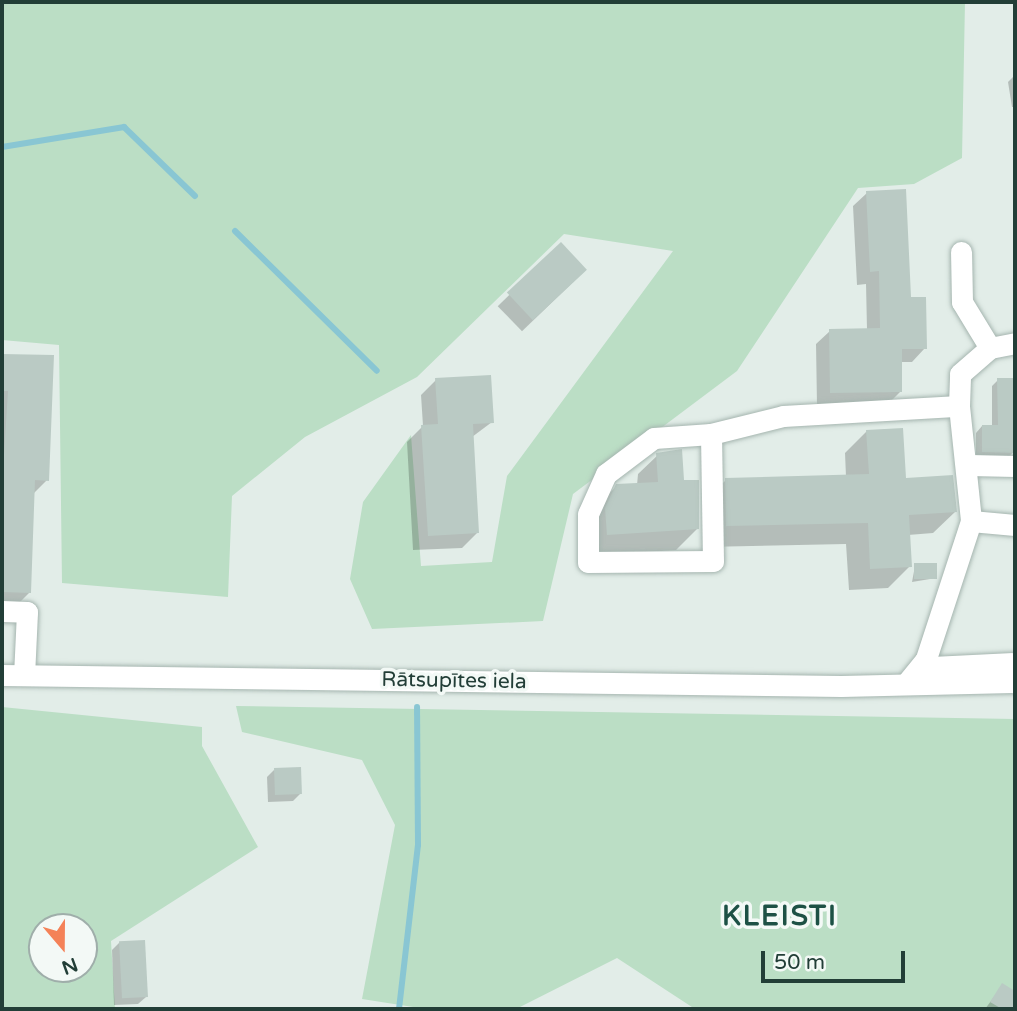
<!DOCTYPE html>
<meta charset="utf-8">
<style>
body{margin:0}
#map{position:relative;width:1017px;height:1011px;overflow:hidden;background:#e2ede8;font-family:"Varela Round",sans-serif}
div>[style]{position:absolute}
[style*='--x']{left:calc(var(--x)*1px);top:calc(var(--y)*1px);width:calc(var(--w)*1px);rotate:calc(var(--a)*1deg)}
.green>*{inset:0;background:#bbdec5}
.shadow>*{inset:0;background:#0003;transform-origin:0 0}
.stream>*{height:6px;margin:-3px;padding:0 3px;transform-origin:3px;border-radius:3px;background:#89c6d3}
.building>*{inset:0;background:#bacac4;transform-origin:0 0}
.roads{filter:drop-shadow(0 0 2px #a5b5af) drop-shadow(0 0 2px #a5b5af)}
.minor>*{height:21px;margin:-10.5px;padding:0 10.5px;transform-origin:10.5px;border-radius:10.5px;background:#fff}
span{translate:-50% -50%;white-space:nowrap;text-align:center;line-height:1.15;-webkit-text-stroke:7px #f3f9f6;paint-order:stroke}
.street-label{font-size:21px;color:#223e37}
.district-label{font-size:28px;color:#1d5145;font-weight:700;letter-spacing:2px}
.frame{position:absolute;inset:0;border:4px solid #223e37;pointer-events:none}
.north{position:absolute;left:28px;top:913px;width:70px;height:70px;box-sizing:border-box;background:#f3f9f6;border:2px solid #9faeaa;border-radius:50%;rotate:160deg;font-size:19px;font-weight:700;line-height:28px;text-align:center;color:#223e37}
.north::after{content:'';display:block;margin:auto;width:24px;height:32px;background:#f48258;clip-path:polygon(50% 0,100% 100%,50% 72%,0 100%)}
.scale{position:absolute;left:761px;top:951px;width:144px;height:32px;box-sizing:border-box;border:4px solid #223e37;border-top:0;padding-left:9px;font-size:21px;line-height:24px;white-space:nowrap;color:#223e37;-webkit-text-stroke:5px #f3f9f6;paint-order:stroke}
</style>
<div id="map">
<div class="green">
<div style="clip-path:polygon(2px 2px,965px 2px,962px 158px,914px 184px,858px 188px,737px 371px,573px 494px,543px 621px,372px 629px,350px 579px,363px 502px,411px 435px,421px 566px,492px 562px,507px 476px,673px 251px,564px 234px,417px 377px,305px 437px,232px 496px,228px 597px,62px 583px,59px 345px,2px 340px)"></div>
<div style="clip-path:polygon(236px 706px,1015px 719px,1015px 1009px,695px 1009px,617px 958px,516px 1009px,426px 1009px,362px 999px,395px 825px,362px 760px,242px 732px)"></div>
<div style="clip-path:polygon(evenodd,2px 707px,202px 727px,202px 746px,258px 847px,111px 941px,115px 1009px,2px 1009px,2px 707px,42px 927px,84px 927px,84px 969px,42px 969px,42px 927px)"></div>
</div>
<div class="shadow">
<div style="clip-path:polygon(1015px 75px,1015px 107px,1012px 107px,1008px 82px)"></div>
<div style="clip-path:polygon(867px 193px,925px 348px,912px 362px,900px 362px,901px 391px,887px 405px,817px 406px,816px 344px,830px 331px,867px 330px,866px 284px,857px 285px,853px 206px)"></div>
<div style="left:561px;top:245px;width:35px;height:88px;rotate:46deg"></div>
<div style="clip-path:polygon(2px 356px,53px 357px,47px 480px,33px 494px,30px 592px,13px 609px,2px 609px)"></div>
<div style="clip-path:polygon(436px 380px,492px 422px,472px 437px,477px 533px,462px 548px,413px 550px,407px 442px,423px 426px,421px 395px)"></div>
<div style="clip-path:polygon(998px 380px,1013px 452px,1007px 459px,976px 458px,976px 433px,982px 426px,992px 426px,992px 386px)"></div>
<div style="clip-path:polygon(867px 431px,904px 480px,955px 512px,933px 533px,908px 535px,910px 566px,888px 588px,849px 590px,846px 544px,704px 547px,704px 502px,726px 480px,846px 477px,845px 453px)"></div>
<div style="clip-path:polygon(660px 453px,683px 482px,698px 528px,676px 550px,586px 556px,594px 508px,617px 486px,637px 485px,638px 474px)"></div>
<div style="clip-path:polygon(915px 566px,936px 578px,912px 582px)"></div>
<div style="clip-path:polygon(274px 770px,300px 794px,293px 801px,268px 802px,267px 777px)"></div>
<div style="clip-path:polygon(120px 942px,146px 997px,138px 1004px,114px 1005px,112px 950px)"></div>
<div style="clip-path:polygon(1003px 985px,1015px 993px,1015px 1009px,985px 1009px)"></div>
</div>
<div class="stream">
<div style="--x:2;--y:147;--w:124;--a:-9.3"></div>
<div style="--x:124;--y:127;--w:99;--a:44.2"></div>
<div style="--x:235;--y:231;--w:199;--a:44.6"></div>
<div style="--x:399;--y:1009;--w:165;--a:-83.4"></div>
<div style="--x:418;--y:845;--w:138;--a:-90.4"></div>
</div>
<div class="building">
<div style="clip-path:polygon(906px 189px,911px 297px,926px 297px,927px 349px,902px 349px,902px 392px,830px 393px,829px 329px,880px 328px,879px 271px,870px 272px,866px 191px)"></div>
<div style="left:561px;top:242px;width:38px;height:74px;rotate:47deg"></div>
<div style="clip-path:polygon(2px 354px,54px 355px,49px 481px,35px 480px,31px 593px,2px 592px,2px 486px,8px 391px,2px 391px)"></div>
<div style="clip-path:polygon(491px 375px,494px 423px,473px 424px,479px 533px,428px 536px,421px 425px,438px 424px,435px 378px)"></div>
<div style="clip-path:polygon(997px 378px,1013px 378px,1015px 453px,982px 452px,982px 425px,998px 425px)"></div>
<div style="clip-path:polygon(903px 428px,906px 478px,953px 475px,957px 512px,909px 515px,912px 567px,870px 569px,868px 523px,726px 526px,725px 478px,869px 474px,866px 430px)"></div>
<div style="clip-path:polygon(682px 449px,684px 480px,699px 480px,699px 529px,607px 535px,605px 508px,616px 484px,658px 482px,656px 453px)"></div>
<div style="left:937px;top:563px;width:16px;height:23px;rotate:90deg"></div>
<div style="left:301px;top:767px;width:27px;height:27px;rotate:88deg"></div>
<div style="left:145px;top:940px;width:57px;height:26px;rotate:87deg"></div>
<div style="clip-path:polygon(1002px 983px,1015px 991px,1015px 1009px,1002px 1009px,990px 1002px)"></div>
</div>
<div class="roads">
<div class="minor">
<div style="--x:990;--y:348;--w:25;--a:-11"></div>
<div style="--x:959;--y:406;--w:32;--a:-88"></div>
<div style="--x:960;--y:374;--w:40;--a:-41"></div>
<div style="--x:990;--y:348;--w:54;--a:-121.3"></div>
<div style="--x:962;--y:302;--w:50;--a:-91.1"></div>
<div style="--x:711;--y:434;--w:74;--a:-14"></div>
<div style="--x:783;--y:416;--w:176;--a:-3.3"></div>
<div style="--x:959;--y:406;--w:116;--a:84"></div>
<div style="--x:971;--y:521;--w:145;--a:108.1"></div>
<div style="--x:926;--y:659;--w:32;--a:129"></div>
<div style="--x:711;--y:434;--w:127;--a:89.1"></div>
<div style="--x:713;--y:561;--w:125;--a:179.5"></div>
<div style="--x:588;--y:562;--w:48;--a:-90"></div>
<div style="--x:588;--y:514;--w:44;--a:-65.8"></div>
<div style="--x:606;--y:474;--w:60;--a:-36.9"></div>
<div style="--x:654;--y:438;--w:57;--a:-4"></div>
<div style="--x:969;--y:465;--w:46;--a:1.2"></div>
<div style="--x:971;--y:521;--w:44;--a:5.2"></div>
<div style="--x:2;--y:611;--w:25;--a:2"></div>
<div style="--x:27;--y:612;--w:63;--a:92.7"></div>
<div style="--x:2;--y:675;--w:839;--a:0.75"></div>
<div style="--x:841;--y:686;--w:174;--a:-1.3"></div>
<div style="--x:913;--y:679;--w:22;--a:-32"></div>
<div style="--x:932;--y:667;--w:83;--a:-2.8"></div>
</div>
</div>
<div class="street-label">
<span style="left:454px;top:681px;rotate:1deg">Rātsupītes iela</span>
</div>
<div class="district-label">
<span style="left:780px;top:916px">KLEISTI</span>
</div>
<div class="frame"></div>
<div class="north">N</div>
<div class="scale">50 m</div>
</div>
